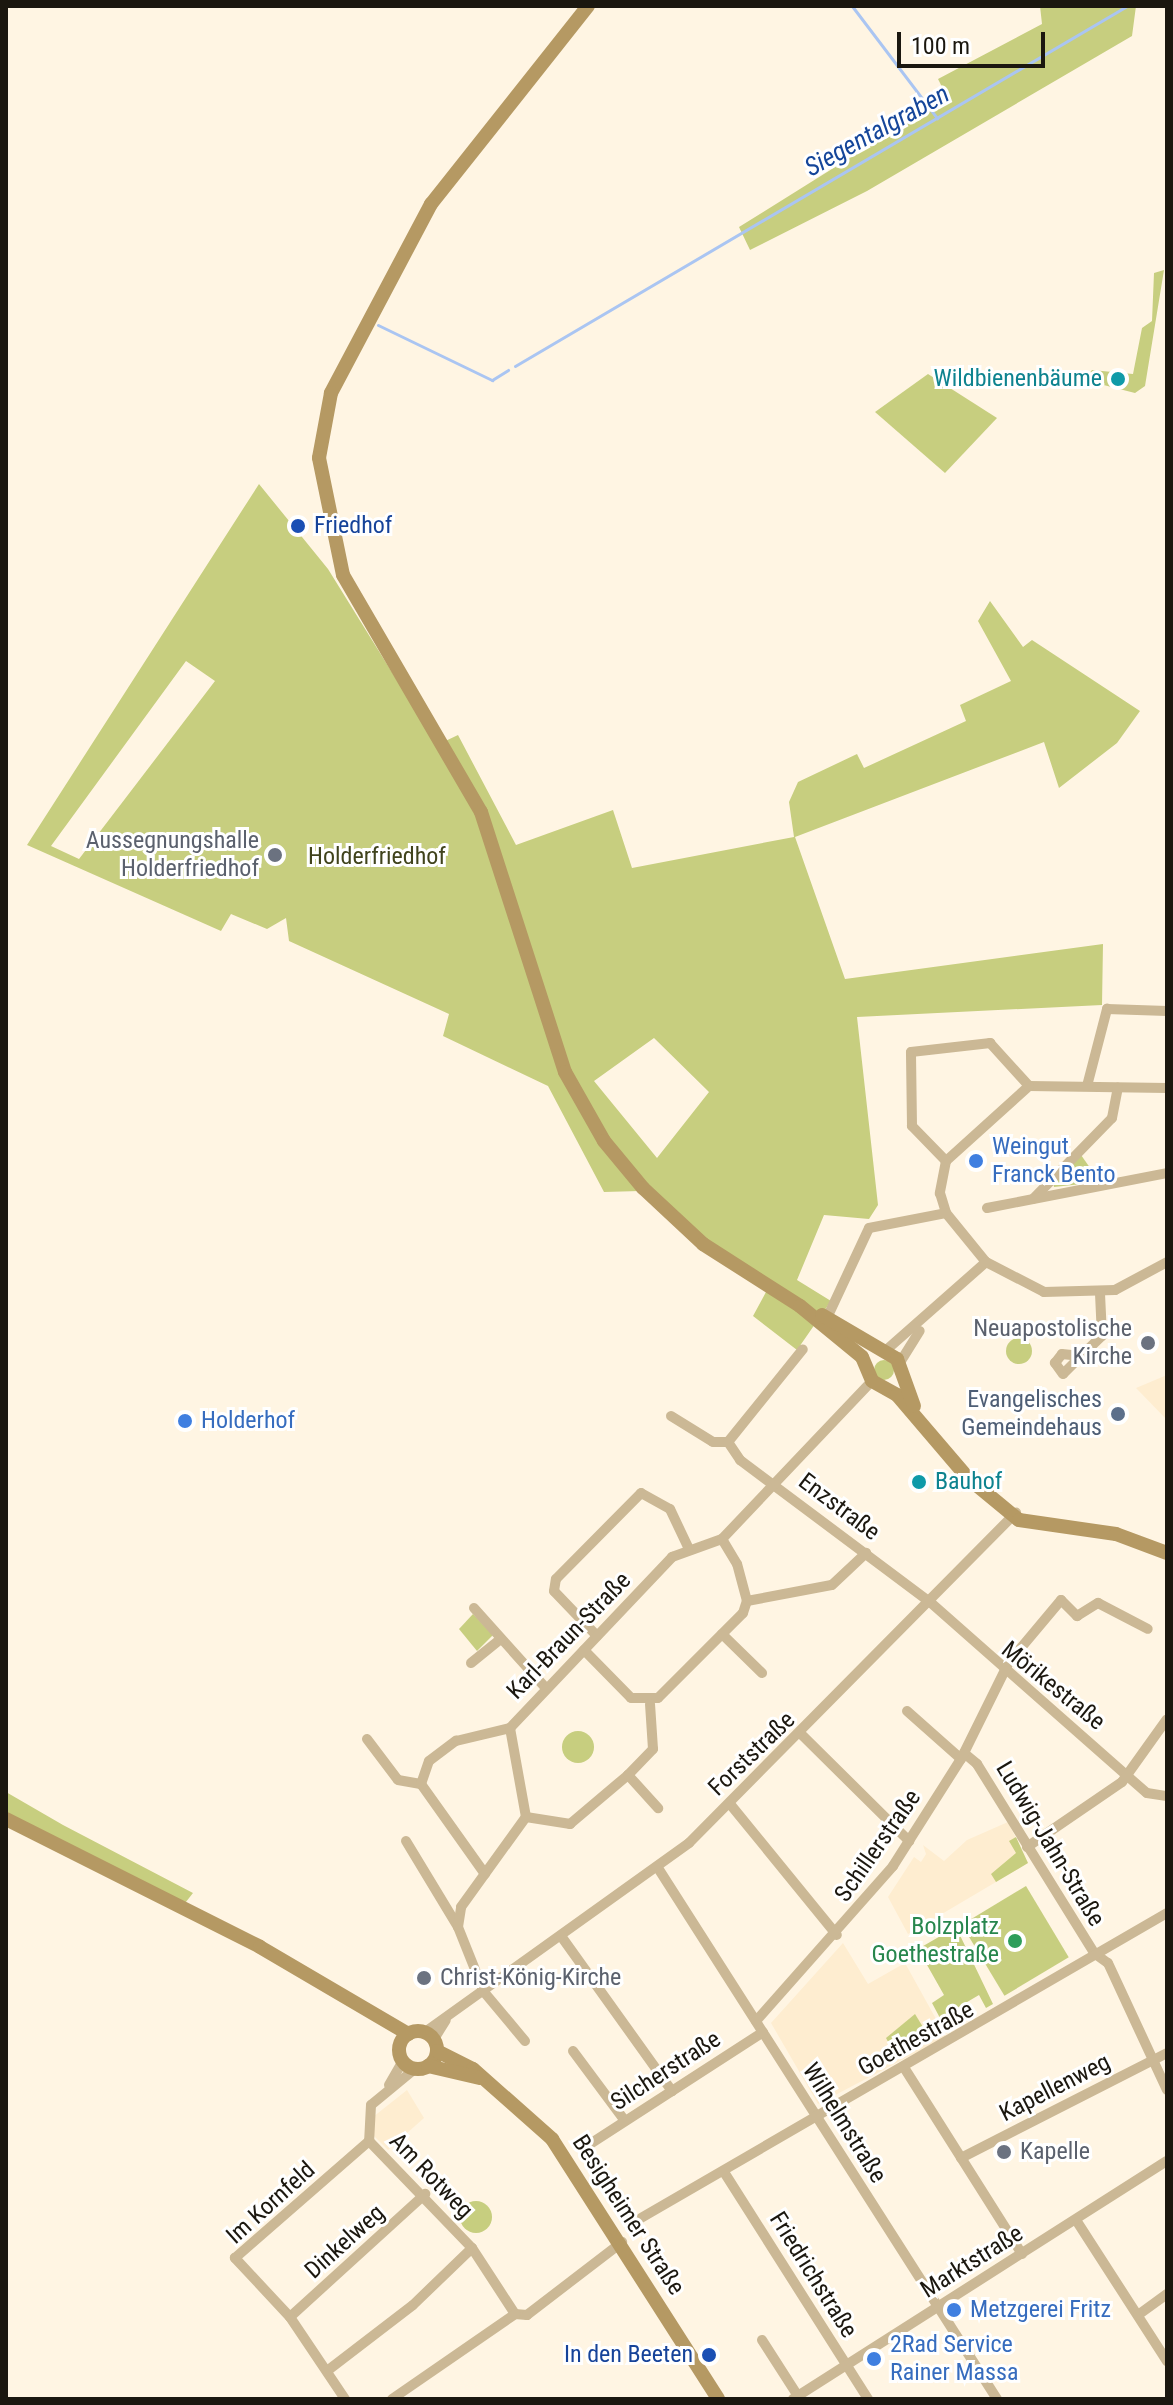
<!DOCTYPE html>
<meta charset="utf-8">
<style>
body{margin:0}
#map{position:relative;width:1173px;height:2405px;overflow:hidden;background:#fff5e3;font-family:"Roboto Condensed",sans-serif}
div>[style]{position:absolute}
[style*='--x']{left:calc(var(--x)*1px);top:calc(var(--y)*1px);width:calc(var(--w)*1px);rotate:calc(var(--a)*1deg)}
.built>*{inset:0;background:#feedd0}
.green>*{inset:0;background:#c7ce7f;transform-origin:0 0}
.round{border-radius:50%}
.stream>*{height:3px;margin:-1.5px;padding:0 1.5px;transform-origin:1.5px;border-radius:1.5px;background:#aac5f2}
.street>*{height:10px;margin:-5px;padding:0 5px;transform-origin:5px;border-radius:5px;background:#cbb895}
.secondary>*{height:14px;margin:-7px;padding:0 7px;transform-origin:7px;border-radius:7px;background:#b59963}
.secondary>.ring{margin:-7px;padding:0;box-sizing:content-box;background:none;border:14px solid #b59963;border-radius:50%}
.dots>*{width:22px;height:22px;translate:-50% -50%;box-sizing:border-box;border:4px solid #fff;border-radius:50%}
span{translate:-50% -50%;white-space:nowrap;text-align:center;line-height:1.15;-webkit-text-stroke:6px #fff;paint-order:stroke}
.culture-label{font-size:24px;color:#0d838f}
.right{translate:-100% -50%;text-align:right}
.left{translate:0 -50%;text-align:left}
.transit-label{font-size:24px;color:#164399}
.worship-label{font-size:24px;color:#5b616d}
.park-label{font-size:24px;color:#40431c}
.shop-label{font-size:24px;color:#366cbe}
.service-label{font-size:24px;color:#4e5e75}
.street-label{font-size:24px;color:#1b170f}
.leisure-label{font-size:24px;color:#27864d}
.water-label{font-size:26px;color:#15469a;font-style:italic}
.frame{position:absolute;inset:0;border:8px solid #1b170f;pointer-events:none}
.scale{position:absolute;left:897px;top:32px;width:148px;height:36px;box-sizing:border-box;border:4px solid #1b170f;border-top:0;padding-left:10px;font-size:24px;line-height:28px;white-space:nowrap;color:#1b170f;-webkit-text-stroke:6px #fff;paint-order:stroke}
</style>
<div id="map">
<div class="built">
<div style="clip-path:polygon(1167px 1375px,1167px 1420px,1136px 1388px)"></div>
<div style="clip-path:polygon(1008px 1822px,1028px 1863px,908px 1934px,888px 1897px,914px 1857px,921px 1862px,926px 1854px,923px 1845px,944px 1861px,967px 1840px)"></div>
<div style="clip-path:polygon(843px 1943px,868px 1984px,905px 1963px,946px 2037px,818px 2104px,771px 2023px)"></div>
<div style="clip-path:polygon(407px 2090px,424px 2118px,388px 2150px,374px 2136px,373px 2117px)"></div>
</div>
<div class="green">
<div style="clip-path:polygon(1040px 6px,1136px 6px,1132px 36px,867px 191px,750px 250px,739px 227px,947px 97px,938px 79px,1042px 24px)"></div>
<div style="clip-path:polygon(1164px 270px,1145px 386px,1135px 393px,1084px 380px,1092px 370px,1133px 374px,1142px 328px,1152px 321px,1154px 273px)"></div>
<div style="clip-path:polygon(928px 374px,997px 418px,945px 473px,875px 412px)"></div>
<div style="clip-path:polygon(evenodd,259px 484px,328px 569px,437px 745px,458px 735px,516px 845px,613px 810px,632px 868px,794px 837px,789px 802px,798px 782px,857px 754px,864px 768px,966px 721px,960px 705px,1011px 681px,978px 621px,990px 601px,1023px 647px,1032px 640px,1140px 711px,1117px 743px,1059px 788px,1044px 742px,795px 837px,845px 979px,1103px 944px,1102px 1005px,857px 1017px,878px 1205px,869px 1219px,824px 1215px,797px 1280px,831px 1301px,797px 1350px,753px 1316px,766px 1292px,640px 1191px,604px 1192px,548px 1086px,443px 1036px,449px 1014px,289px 941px,286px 918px,267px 929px,231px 914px,221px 931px,27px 845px,259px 484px,186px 661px,215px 681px,79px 859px,51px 846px,186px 661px,259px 484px,654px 1038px,709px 1092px,657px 1158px,594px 1081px,654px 1038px)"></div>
<div style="clip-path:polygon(1081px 1155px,1100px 1182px,1054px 1187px,1053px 1181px)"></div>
<div class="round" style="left:1006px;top:1338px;width:26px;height:26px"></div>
<div class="round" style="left:874px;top:1360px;width:20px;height:20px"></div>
<div style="clip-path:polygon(473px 1614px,493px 1635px,477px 1651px,459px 1629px)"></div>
<div class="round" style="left:562px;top:1731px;width:32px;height:32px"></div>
<div style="clip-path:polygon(6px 1792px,63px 1825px,193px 1893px,178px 1912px,6px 1822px)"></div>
<div style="clip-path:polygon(1016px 1837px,1028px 1863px,996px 1882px,991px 1874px,1016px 1853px,1009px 1841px)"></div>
<div style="left:1026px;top:1886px;width:83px;height:75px;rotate:59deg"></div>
<div style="clip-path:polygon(956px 1927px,993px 2004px,986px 2008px,979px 1995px,940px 2018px,932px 2003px,944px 1995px,918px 1949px)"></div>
<div style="clip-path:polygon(915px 2014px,926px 2032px,893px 2051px,886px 2038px)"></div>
<div class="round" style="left:460px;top:2201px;width:32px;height:32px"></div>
</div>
<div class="stream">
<div style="--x:852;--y:6;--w:141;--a:52.8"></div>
<div style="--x:378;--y:325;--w:127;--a:25.8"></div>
<div style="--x:492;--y:380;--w:19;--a:-32"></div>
<div style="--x:515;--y:366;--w:710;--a:-30.47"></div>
</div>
<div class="street">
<div style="--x:1087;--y:1086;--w:80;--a:-75.4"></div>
<div style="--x:1107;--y:1009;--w:60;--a:1.9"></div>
<div style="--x:1167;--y:1088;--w:138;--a:-179.2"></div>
<div style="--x:1029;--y:1086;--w:112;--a:137.9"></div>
<div style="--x:946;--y:1161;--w:33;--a:101"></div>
<div style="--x:940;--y:1193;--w:21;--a:73"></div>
<div style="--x:946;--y:1213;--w:63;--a:50.8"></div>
<div style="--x:986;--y:1262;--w:65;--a:27.3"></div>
<div style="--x:1044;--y:1292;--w:71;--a:-1.6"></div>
<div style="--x:1115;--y:1290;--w:59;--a:-28.3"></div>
<div style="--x:946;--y:1161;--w:49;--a:-134.2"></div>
<div style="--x:912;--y:1126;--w:74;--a:-90.8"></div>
<div style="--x:911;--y:1052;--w:80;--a:-6.5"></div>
<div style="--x:990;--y:1043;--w:58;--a:47.8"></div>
<div style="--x:1033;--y:1199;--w:113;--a:-45.7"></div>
<div style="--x:1112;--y:1118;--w:31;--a:-79"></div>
<div style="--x:987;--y:1208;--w:183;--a:-11"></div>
<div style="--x:827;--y:1318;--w:99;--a:-65"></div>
<div style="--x:869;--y:1228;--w:78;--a:-11"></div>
<div style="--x:884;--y:1352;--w:136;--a:-41.4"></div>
<div style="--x:1081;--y:1356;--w:25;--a:135"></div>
<div style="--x:1063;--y:1374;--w:14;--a:-126"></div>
<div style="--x:1055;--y:1363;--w:11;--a:-52"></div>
<div style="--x:1062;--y:1354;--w:19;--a:6"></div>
<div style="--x:1081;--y:1356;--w:29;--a:-44"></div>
<div style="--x:1102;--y:1336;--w:42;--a:-92.7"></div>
<div style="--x:899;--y:1364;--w:39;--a:-58"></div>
<div style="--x:671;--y:1416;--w:49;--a:31.8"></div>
<div style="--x:713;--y:1442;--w:15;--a:0"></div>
<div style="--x:728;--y:1442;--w:22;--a:56"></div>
<div style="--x:740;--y:1460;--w:237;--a:36.8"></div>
<div style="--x:930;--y:1602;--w:289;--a:41.4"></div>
<div style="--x:1147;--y:1793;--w:20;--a:9"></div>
<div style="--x:728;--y:1442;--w:119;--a:-51.1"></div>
<div style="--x:747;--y:1601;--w:86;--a:-10.7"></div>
<div style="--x:832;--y:1585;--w:47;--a:-43.3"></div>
<div style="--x:474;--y:1608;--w:106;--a:48.1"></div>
<div style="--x:722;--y:1634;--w:56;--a:44.3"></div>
<div style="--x:597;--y:1636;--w:62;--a:-133.7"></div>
<div style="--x:554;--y:1591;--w:12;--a:-81"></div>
<div style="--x:556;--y:1579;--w:121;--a:-45.3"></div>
<div style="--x:641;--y:1493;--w:33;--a:29"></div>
<div style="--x:670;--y:1509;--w:42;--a:64.7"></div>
<div style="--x:584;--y:1650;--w:67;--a:45.6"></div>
<div style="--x:631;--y:1698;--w:27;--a:0"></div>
<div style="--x:658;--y:1698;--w:120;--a:-45"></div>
<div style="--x:743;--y:1613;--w:13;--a:-72"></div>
<div style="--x:747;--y:1601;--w:38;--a:-105"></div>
<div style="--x:737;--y:1564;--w:29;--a:-121"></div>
<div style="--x:471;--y:1663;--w:38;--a:-39"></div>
<div style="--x:907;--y:1711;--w:72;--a:41.6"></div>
<div style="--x:802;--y:1735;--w:151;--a:44.7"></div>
<div style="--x:367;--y:1739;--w:51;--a:52.9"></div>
<div style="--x:398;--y:1780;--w:23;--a:10"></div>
<div style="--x:964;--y:1753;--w:17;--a:40"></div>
<div style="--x:977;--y:1764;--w:222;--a:58.2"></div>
<div style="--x:1094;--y:1953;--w:17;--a:36"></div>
<div style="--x:1108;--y:1963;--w:140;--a:65.1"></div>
<div style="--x:628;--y:1775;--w:45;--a:47.7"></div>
<div style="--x:730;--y:1804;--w:169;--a:50.8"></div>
<div style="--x:526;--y:1817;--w:45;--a:9"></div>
<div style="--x:570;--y:1824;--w:76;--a:-40.2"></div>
<div style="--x:628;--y:1775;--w:36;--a:-46"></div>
<div style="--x:653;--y:1749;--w:45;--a:-93.8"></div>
<div style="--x:406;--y:1841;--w:100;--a:58.8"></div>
<div style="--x:1027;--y:1847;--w:115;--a:-34.4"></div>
<div style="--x:1122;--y:1782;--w:77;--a:-54.5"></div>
<div style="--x:658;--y:1868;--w:630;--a:57.45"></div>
<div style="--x:485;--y:1874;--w:110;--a:-125.4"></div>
<div style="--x:421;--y:1784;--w:24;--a:-71"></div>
<div style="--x:429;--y:1761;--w:34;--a:-37"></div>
<div style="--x:456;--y:1741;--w:56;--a:-13.5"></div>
<div style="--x:561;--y:1936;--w:191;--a:54.4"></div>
<div style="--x:756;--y:2021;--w:207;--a:-48.5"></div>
<div style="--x:893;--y:1866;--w:127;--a:-57.6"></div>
<div style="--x:961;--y:1759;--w:108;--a:-63.7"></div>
<div style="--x:1009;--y:1662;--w:81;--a:-50"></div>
<div style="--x:1061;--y:1600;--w:23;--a:45"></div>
<div style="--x:1077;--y:1616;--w:25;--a:-32"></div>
<div style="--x:1098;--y:1603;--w:56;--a:27.5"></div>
<div style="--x:425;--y:2032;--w:325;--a:-35.6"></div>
<div style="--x:689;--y:1843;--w:465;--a:-45.3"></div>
<div style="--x:434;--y:2039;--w:22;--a:-58"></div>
<div style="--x:525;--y:2041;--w:64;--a:-129.9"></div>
<div style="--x:484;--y:1992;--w:70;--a:-111.8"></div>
<div style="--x:458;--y:1927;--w:20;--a:-81"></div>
<div style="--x:461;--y:1907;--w:111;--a:-54.2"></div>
<div style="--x:526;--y:1817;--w:90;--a:-100.2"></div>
<div style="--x:510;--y:1728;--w:236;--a:-46.5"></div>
<div style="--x:672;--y:1557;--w:53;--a:-19.8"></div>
<div style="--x:722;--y:1539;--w:218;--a:-46.5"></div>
<div style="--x:573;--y:2051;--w:87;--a:53.4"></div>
<div style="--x:416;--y:2068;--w:58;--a:140.6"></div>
<div style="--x:371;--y:2105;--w:36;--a:93"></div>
<div style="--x:369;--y:2141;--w:149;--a:46.1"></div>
<div style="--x:472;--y:2248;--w:79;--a:56.9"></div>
<div style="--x:515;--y:2314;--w:12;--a:5"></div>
<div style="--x:527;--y:2315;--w:120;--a:-37.5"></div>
<div style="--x:905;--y:2069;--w:219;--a:57.7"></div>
<div style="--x:389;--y:2085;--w:28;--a:-60"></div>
<div style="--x:590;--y:2144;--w:206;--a:-32.9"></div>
<div style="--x:961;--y:2158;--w:231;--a:-27"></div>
<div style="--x:724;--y:2172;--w:269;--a:57.6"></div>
<div style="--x:641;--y:2218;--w:608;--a:-30.11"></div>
<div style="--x:1076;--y:2220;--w:168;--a:57.2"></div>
<div style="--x:1138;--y:2315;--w:36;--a:-36"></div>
<div style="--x:290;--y:2317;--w:183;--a:-42.3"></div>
<div style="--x:762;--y:2340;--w:67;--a:57.3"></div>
<div style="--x:327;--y:2371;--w:108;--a:-37.5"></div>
<div style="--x:413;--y:2305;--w:82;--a:-44"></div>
<div style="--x:345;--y:2399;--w:99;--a:-123.9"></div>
<div style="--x:290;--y:2317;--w:81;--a:-133"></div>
<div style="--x:235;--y:2258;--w:178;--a:-41.1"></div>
<div style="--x:392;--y:2399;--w:150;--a:-34.6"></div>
<div style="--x:793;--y:2399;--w:443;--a:-32.5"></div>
</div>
<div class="secondary">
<div style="--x:588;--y:6;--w:253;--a:128.4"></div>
<div style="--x:431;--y:204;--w:214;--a:117.9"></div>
<div style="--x:331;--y:393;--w:66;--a:100.5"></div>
<div style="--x:319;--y:458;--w:119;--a:78.4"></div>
<div style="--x:343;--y:575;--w:274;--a:59.8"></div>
<div style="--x:481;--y:812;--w:273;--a:72.1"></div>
<div style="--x:565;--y:1072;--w:79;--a:60.5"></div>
<div style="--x:604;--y:1141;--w:61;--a:50.3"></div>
<div style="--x:643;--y:1188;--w:82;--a:43"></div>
<div style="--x:703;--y:1244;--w:115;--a:32.6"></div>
<div style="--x:800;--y:1306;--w:80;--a:39.4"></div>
<div style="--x:862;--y:1357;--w:26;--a:67"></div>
<div style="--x:872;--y:1381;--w:29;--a:29"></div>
<div style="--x:897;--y:1395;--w:109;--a:49.5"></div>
<div style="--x:968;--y:1478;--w:66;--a:39.5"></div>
<div style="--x:1019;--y:1520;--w:98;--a:8.2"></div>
<div style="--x:1116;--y:1534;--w:54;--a:20.4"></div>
<div style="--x:822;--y:1315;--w:87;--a:30.4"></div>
<div style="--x:897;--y:1359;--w:50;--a:70.1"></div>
<div style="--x:6;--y:1819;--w:284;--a:26.7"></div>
<div style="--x:260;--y:1947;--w:172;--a:30.4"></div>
<div class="ring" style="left:399px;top:2031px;width:24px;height:24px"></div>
<div style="--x:437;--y:2051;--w:40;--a:26.6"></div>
<div style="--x:473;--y:2069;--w:106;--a:41.5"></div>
<div style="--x:552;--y:2139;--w:308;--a:57.4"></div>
<div style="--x:428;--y:2066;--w:53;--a:13"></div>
</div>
<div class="dots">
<div style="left:1118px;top:379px;background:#0f9aa8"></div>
<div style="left:298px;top:526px;background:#1a4fb4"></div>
<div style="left:275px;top:855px;background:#6b7280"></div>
<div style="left:976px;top:1161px;background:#3f7fe0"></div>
<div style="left:1148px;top:1343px;background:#6b7280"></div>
<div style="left:1118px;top:1414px;background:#5c6f8a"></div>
<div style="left:185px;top:1421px;background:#3f7fe0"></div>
<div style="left:919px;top:1482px;background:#0f9aa8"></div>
<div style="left:1015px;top:1941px;background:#2e9e5b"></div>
<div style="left:424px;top:1978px;background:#6b7280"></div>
<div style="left:1004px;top:2152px;background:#6b7280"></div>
<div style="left:954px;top:2310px;background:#3f7fe0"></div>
<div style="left:709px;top:2355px;background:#1a4fb4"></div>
<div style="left:874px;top:2359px;background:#3f7fe0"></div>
</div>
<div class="culture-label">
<span class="right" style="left:1102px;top:379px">Wildbienenbäume</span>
<span class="left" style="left:935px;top:1482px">Bauhof</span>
</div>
<div class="transit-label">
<span class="left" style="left:314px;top:526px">Friedhof</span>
<span class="right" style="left:693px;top:2355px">In den Beeten</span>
</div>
<div class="worship-label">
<span class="right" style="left:259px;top:855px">Aussegnungshalle<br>Holderfriedhof</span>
<span class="right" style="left:1132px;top:1343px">Neuapostolische<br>Kirche</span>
<span class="left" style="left:440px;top:1978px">Christ-König-Kirche</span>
<span class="left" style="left:1020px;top:2152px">Kapelle</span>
</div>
<div class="park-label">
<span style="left:377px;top:857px">Holderfriedhof</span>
</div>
<div class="shop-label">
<span class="left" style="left:992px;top:1161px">Weingut<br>Franck Bento</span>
<span class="left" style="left:201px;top:1421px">Holderhof</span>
<span class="left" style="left:970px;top:2310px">Metzgerei Fritz</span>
<span class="left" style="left:890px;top:2359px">2Rad Service<br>Rainer Massa</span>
</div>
<div class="service-label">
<span class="right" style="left:1102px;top:1414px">Evangelisches<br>Gemeindehaus</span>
</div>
<div class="street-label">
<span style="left:839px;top:1507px;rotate:37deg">Enzstraße</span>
<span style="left:569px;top:1636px;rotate:-46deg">Karl-Braun-Straße</span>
<span style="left:1053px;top:1686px;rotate:39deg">Mörikestraße</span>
<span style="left:752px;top:1754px;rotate:-44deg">Forststraße</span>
<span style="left:1050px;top:1844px;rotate:59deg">Ludwig-Jahn-Straße</span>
<span style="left:878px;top:1846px;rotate:-55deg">Schillerstraße</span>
<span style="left:916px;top:2039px;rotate:-29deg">Goethestraße</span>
<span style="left:666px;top:2071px;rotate:-33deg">Silcherstraße</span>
<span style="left:1055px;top:2088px;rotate:-27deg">Kapellenweg</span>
<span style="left:844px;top:2123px;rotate:58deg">Wilhelmstraße</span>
<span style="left:431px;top:2176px;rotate:46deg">Am Rotweg</span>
<span style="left:271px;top:2203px;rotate:-42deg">Im Kornfeld</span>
<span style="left:628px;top:2215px;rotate:57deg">Besigheimer Straße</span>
<span style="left:345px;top:2242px;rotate:-42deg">Dinkelweg</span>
<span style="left:972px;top:2262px;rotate:-32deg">Marktstraße</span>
<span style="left:813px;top:2275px;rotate:58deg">Friedrichstraße</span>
</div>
<div class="leisure-label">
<span class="right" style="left:999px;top:1941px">Bolzplatz<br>Goethestraße</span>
</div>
<div class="water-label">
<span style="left:877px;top:131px;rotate:-29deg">Siegentalgraben</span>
</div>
<div class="frame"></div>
<div class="scale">100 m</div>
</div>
